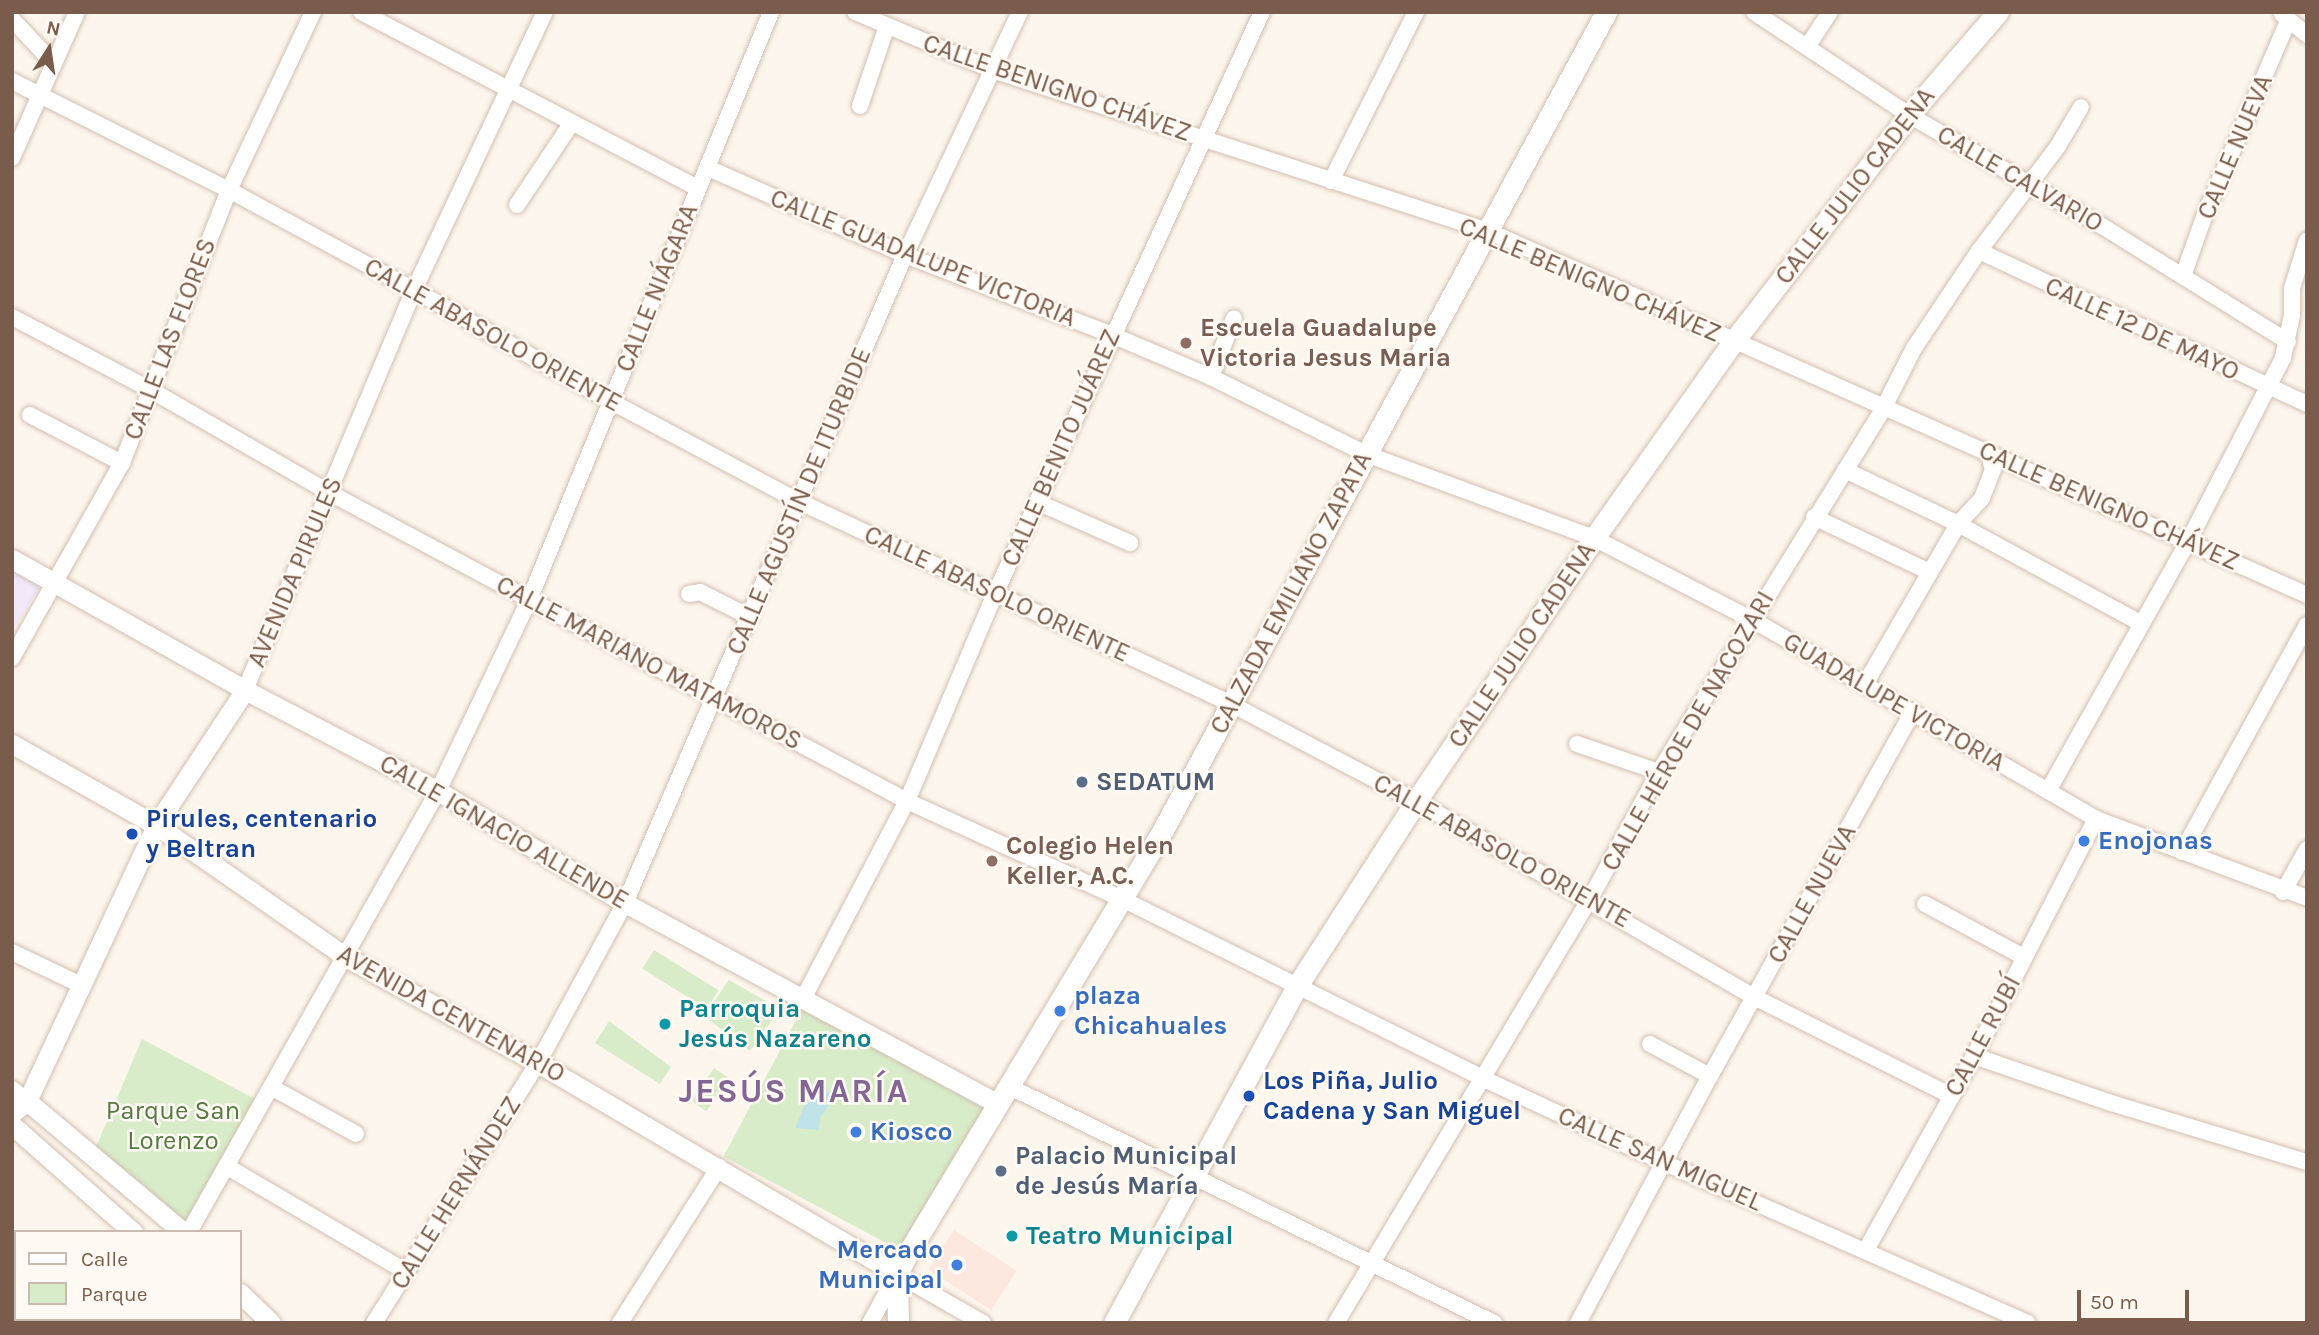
<!DOCTYPE html>
<meta charset="utf-8">
<style>
body{margin:0}
#map{position:relative;width:2319px;height:1335px;overflow:hidden;background:#fdf6ec;font-family:Karla,sans-serif}
div>[style]{position:absolute}
[style*='--x']{left:calc(var(--x)*1px);top:calc(var(--y)*1px);width:calc(var(--w)*1px);rotate:calc(var(--a)*1deg)}
.commercial>*{inset:0;background:#fde8e0;transform-origin:0 0}
.education>*{inset:0;background:#f3e8fa}
.green>*{inset:0;background:#d8ecc9;transform-origin:0 0}
.water>*{inset:0;background:#bfe3e8}
.roads{filter:drop-shadow(0 0 2px #d1beb0) drop-shadow(0 0 2px #d1beb0)}
.minor>*{height:16px;margin:-8px;padding:0 8px;transform-origin:8px;border-radius:8px;background:#fff}
.tertiary>*{height:19px;margin:-9.5px;padding:0 9.5px;transform-origin:9.5px;border-radius:9.5px;background:#fff}
.secondary>*{height:21px;margin:-10.5px;padding:0 10.5px;transform-origin:10.5px;border-radius:10.5px;background:#fff}
.dots>*{width:19px;height:19px;translate:-50% -50%;box-sizing:border-box;border:4px solid #fffaf3;border-radius:50%}
span{translate:-50% -50%;white-space:nowrap;text-align:center;line-height:1.15;-webkit-text-stroke:5px #fffaf3;paint-order:stroke}
.street-label{font-size:26px;color:#7a5c4d}
.education-label{font-size:26px;color:#785e54;font-weight:700}
.left{translate:0 -50%;text-align:left}
.service-label{font-size:26px;color:#4e5e75;font-weight:700}
.transit-label{font-size:26px;color:#164399;font-weight:700}
.shop-label{font-size:26px;color:#366cbe;font-weight:700}
.right{translate:-100% -50%;text-align:right}
.culture-label{font-size:26px;color:#0d838f;font-weight:700}
.park-label{font-size:26px;color:#537a41}
.district-label{font-size:33px;color:#846695;font-weight:700;letter-spacing:2px}
.frame{position:absolute;inset:0;border:14px solid #7a5c4d;pointer-events:none}
.legend{position:absolute;left:14px;top:1230px;width:228px;height:91px;box-sizing:border-box;background:#fffaf3;border:2px solid #cabbb1;margin:0;padding:9px 12px;list-style:none;font-size:21px;color:#7a5c4d}
.legend li{display:flex;align-items:center;gap:14px;height:35px}
.legend b{width:35px;border:2px solid #cabbb1}
.north{position:absolute;left:14px;top:14px;width:70px;height:70px;-webkit-text-stroke:5px #fffaf3;paint-order:stroke;rotate:12deg;font-size:19px;font-weight:700;line-height:28px;text-align:center;color:#7a5c4d}
.north::after{content:'';display:block;margin:auto;width:24px;height:32px;background:#7a5c4d;clip-path:polygon(50% 0,100% 100%,50% 72%,0 100%)}
.scale{position:absolute;left:2077px;top:1290px;width:112px;height:32px;box-sizing:border-box;border:4px solid #7a5c4d;border-top:0;padding-left:9px;font-size:21px;line-height:24px;white-space:nowrap;color:#7a5c4d;-webkit-text-stroke:5px #fffaf3;paint-order:stroke}
</style>
<div id="map">
<div class="commercial">
<div style="left:954px;top:1230px;width:75px;height:47px;rotate:33deg"></div>
</div>
<div class="education">
<div style="clip-path:polygon(12px 570px,41px 585px,12px 632px)"></div>
</div>
<div class="green">
<div style="left:654px;top:950px;width:76px;height:22px;rotate:32deg"></div>
<div style="clip-path:polygon(729px 980px,780px 1009px,750px 1051px,704px 1016px)"></div>
<div style="left:802px;top:1009px;width:214px;height:167px;rotate:28deg"></div>
<div style="clip-path:polygon(609px 1021px,671px 1067px,660px 1084px,595px 1043px)"></div>
<div style="clip-path:polygon(142px 1039px,257px 1100px,185px 1226px,96px 1147px)"></div>
<div style="left:714px;top:1068px;width:18px;height:40px;rotate:34deg"></div>
</div>
<div class="water">
<div style="clip-path:polygon(820px 1083px,834px 1099px,821px 1116px,818px 1130px,795px 1128px,808px 1097px)"></div>
</div>
<div class="roads">
<div class="minor">
<div style="--x:361;--y:12;--w:380;--a:27.6"></div>
<div style="--x:855;--y:12;--w:149;--a:22.9"></div>
<div style="--x:992;--y:70;--w:521;--a:17.98"></div>
<div style="--x:1488;--y:231;--w:896;--a:23.96"></div>
<div style="--x:1754;--y:12;--w:186;--a:33.6"></div>
<div style="--x:1909;--y:115;--w:223;--a:29.9"></div>
<div style="--x:2102;--y:226;--w:219;--a:31.9"></div>
<div style="--x:2282;--y:14;--w:33;--a:40"></div>
<div style="--x:12;--y:19;--w:60;--a:47"></div>
<div style="--x:1807;--y:47;--w:42;--a:-56.7"></div>
<div style="--x:12;--y:81;--w:243;--a:26.7"></div>
<div style="--x:229;--y:190;--w:210;--a:28.4"></div>
<div style="--x:414;--y:290;--w:225;--a:29.5"></div>
<div style="--x:610;--y:401;--w:213;--a:28"></div>
<div style="--x:798;--y:501;--w:478;--a:25.1"></div>
<div style="--x:1231;--y:704;--w:209;--a:27.7"></div>
<div style="--x:1416;--y:801;--w:391;--a:30.1"></div>
<div style="--x:1754;--y:997;--w:221;--a:26.6"></div>
<div style="--x:860;--y:106;--w:84;--a:-71.4"></div>
<div style="--x:12;--y:158;--w:160;--a:-66"></div>
<div style="--x:708;--y:168;--w:215;--a:23.8"></div>
<div style="--x:905;--y:255;--w:222;--a:21.1"></div>
<div style="--x:1112;--y:335;--w:108;--a:23"></div>
<div style="--x:1211;--y:377;--w:173;--a:26.4"></div>
<div style="--x:1366;--y:454;--w:243;--a:20.2"></div>
<div style="--x:1594;--y:538;--w:179;--a:27.3"></div>
<div style="--x:1753;--y:620;--w:397;--a:30.1"></div>
<div style="--x:2096;--y:819;--w:225;--a:20.5"></div>
<div style="--x:1331;--y:181;--w:189;--a:-63.3"></div>
<div style="--x:517;--y:205;--w:97;--a:-56.3"></div>
<div style="--x:1979;--y:251;--w:362;--a:25"></div>
<div style="--x:2183;--y:276;--w:63;--a:-70.4"></div>
<div style="--x:2204;--y:217;--w:215;--a:-66.8"></div>
<div style="--x:12;--y:317;--w:155;--a:27.7"></div>
<div style="--x:149;--y:389;--w:207;--a:29.9"></div>
<div style="--x:328;--y:492;--w:656;--a:28.09"></div>
<div style="--x:907;--y:801;--w:234;--a:24.5"></div>
<div style="--x:1120;--y:898;--w:407;--a:26.4"></div>
<div style="--x:1484;--y:1079;--w:200;--a:24.9"></div>
<div style="--x:1665;--y:1163;--w:396;--a:23.8"></div>
<div style="--x:1211;--y:377;--w:63;--a:-68.7"></div>
<div style="--x:30;--y:415;--w:104;--a:27.6"></div>
<div style="--x:1845;--y:470;--w:125;--a:25.5"></div>
<div style="--x:1958;--y:524;--w:209;--a:28.5"></div>
<div style="--x:1037;--y:502;--w:102;--a:23.8"></div>
<div style="--x:1814;--y:517;--w:128;--a:25.4"></div>
<div style="--x:689;--y:594;--w:11;--a:-10"></div>
<div style="--x:700;--y:592;--w:56;--a:26.6"></div>
<div style="--x:12;--y:658;--w:224;--a:-60.6"></div>
<div style="--x:122;--y:463;--w:293;--a:-68.6"></div>
<div style="--x:229;--y:190;--w:197;--a:-64.7"></div>
<div style="--x:1865;--y:684;--w:185;--a:-59.8"></div>
<div style="--x:1958;--y:524;--w:35;--a:-47"></div>
<div style="--x:1982;--y:498;--w:30;--a:-69"></div>
<div style="--x:1993;--y:470;--w:16;--a:-104"></div>
<div style="--x:245;--y:690;--w:434;--a:-67.1"></div>
<div style="--x:414;--y:290;--w:307;--a:-64.8"></div>
<div style="--x:1577;--y:744;--w:87;--a:18.9"></div>
<div style="--x:2048;--y:791;--w:288;--a:-60.7"></div>
<div style="--x:2189;--y:540;--w:205;--a:-62.7"></div>
<div style="--x:2283;--y:358;--w:44;--a:-78.2"></div>
<div style="--x:2292;--y:315;--w:27;--a:-90"></div>
<div style="--x:2292;--y:288;--w:50;--a:-72.6"></div>
<div style="--x:2182;--y:852;--w:259;--a:-61.2"></div>
<div style="--x:2283;--y:892;--w:49;--a:-60.8"></div>
<div style="--x:1925;--y:904;--w:112;--a:28.2"></div>
<div style="--x:12;--y:952;--w:76;--a:25.6"></div>
<div style="--x:804;--y:997;--w:221;--a:-62.3"></div>
<div style="--x:907;--y:801;--w:225;--a:-67"></div>
<div style="--x:995;--y:594;--w:640;--a:-65.36"></div>
<div style="--x:1650;--y:1044;--w:68;--a:28.1"></div>
<div style="--x:1974;--y:1056;--w:145;--a:18.9"></div>
<div style="--x:2111;--y:1103;--w:205;--a:16.8"></div>
<div style="--x:1008;--y:1086;--w:541;--a:26"></div>
<div style="--x:271;--y:1087;--w:97;--a:28.9"></div>
<div style="--x:12;--y:1089;--w:19;--a:39"></div>
<div style="--x:226;--y:1166;--w:208;--a:30.4"></div>
<div style="--x:189;--y:1232;--w:506;--a:-60.55"></div>
<div style="--x:438;--y:791;--w:214;--a:-64.5"></div>
<div style="--x:530;--y:598;--w:634;--a:-67.64"></div>
<div style="--x:1866;--y:1250;--w:222;--a:-60.9"></div>
<div style="--x:1974;--y:1056;--w:267;--a:-62.8"></div>
<div style="--x:374;--y:1323;--w:307;--a:-57.8"></div>
<div style="--x:538;--y:1063;--w:182;--a:-61.5"></div>
<div style="--x:625;--y:903;--w:706;--a:-66.63"></div>
<div style="--x:905;--y:255;--w:269;--a:-64.7"></div>
<div style="--x:620;--y:1323;--w:185;--a:-57.6"></div>
<div style="--x:870;--y:1323;--w:56;--a:-61.1"></div>
<div style="--x:897;--y:1274;--w:99;--a:29.7"></div>
<div style="--x:1336;--y:1323;--w:494;--a:-59.1"></div>
<div style="--x:1590;--y:899;--w:145;--a:-61.5"></div>
<div style="--x:1659;--y:772;--w:429;--a:-58.3"></div>
<div style="--x:1884;--y:407;--w:66;--a:-63"></div>
<div style="--x:1914;--y:348;--w:117;--a:-56.2"></div>
<div style="--x:1979;--y:251;--w:131;--a:-53"></div>
<div style="--x:2058;--y:146;--w:45;--a:-59.5"></div>
<div style="--x:1578;--y:1323;--w:280;--a:-61.9"></div>
<div style="--x:1710;--y:1076;--w:417;--a:-60.9"></div>
</div>
<div class="tertiary">
<div style="--x:12;--y:559;--w:267;--a:29.3"></div>
<div style="--x:245;--y:690;--w:218;--a:27.6"></div>
<div style="--x:438;--y:791;--w:218;--a:30.9"></div>
<div style="--x:625;--y:903;--w:422;--a:28.3"></div>
<div style="--x:12;--y:744;--w:165;--a:29.4"></div>
<div style="--x:156;--y:825;--w:231;--a:34.8"></div>
<div style="--x:346;--y:957;--w:219;--a:28.9"></div>
<div style="--x:538;--y:1063;--w:416;--a:30.4"></div>
<div style="--x:27;--y:1101;--w:204;--a:40"></div>
<div style="--x:12;--y:1113;--w:19;--a:-39"></div>
<div style="--x:27;--y:1101;--w:305;--a:-64.9"></div>
<div style="--x:156;--y:825;--w:162;--a:-56.6"></div>
<div style="--x:12;--y:1125;--w:162;--a:41.5"></div>
<div style="--x:240;--y:1293;--w:43;--a:44.1"></div>
<div style="--x:229;--y:1319;--w:5;--a:53"></div>
</div>
<div class="secondary">
<div style="--x:898;--y:1323;--w:49;--a:-91.2"></div>
<div style="--x:897;--y:1274;--w:18;--a:-63"></div>
<div style="--x:905;--y:1258;--w:489;--a:-58.9"></div>
<div style="--x:1158;--y:839;--w:941;--a:-61.55"></div>
<div style="--x:1114;--y:1323;--w:383;--a:-61.5"></div>
<div style="--x:1297;--y:986;--w:220;--a:-57.2"></div>
<div style="--x:1416;--y:801;--w:318;--a:-55.9"></div>
<div style="--x:1594;--y:538;--w:240;--a:-54.7"></div>
<div style="--x:1733;--y:342;--w:287;--a:-52.2"></div>
<div style="--x:1909;--y:115;--w:136;--a:-49.2"></div>
</div>
</div>
<div class="dots">
<div style="left:1186px;top:343px;background:#8d6e63"></div>
<div style="left:1082px;top:782px;background:#5c6f8a"></div>
<div style="left:132px;top:834px;background:#1a4fb4"></div>
<div style="left:2084px;top:841px;background:#3f7fe0"></div>
<div style="left:992px;top:861px;background:#8d6e63"></div>
<div style="left:1060px;top:1011px;background:#3f7fe0"></div>
<div style="left:665px;top:1024px;background:#0f9aa8"></div>
<div style="left:1249px;top:1096px;background:#1a4fb4"></div>
<div style="left:856px;top:1132px;background:#3f7fe0"></div>
<div style="left:1001px;top:1171px;background:#5c6f8a"></div>
<div style="left:1012px;top:1236px;background:#0f9aa8"></div>
<div style="left:957px;top:1265px;background:#3f7fe0"></div>
</div>
<div class="street-label">
<span style="left:1057px;top:88px;rotate:19deg">CALLE BENIGNO CHÁVEZ</span>
<span style="left:2235px;top:147px;rotate:-67deg">CALLE NUEVA</span>
<span style="left:2020px;top:179px;rotate:30deg">CALLE CALVARIO</span>
<span style="left:1855px;top:186px;rotate:-52deg">CALLE JULIO CADENA</span>
<span style="left:923px;top:258px;rotate:22deg">CALLE GUADALUPE VICTORIA</span>
<span style="left:1590px;top:280px;rotate:23deg">CALLE BENIGNO CHÁVEZ</span>
<span style="left:657px;top:288px;rotate:-68deg">CALLE NIÁGARA</span>
<span style="left:2142px;top:329px;rotate:25deg">CALLE 12 DE MAYO</span>
<span style="left:493px;top:335px;rotate:29deg">CALLE ABASOLO ORIENTE</span>
<span style="left:170px;top:339px;rotate:-69deg">CALLE LAS FLORES</span>
<span style="left:1061px;top:448px;rotate:-66deg">CALLE BENITO JUÁREZ</span>
<span style="left:799px;top:501px;rotate:-67deg">CALLE AGUSTÍN DE ITURBIDE</span>
<span style="left:2109px;top:506px;rotate:24deg">CALLE BENIGNO CHÁVEZ</span>
<span style="left:295px;top:572px;rotate:-67deg">AVENIDA PIRULES</span>
<span style="left:1291px;top:593px;rotate:-62deg">CALZADA EMILIANO ZAPATA</span>
<span style="left:997px;top:594px;rotate:25deg">CALLE ABASOLO ORIENTE</span>
<span style="left:1522px;top:645px;rotate:-56deg">CALLE JULIO CADENA</span>
<span style="left:649px;top:663px;rotate:28deg">CALLE MARIANO MATAMOROS</span>
<span style="left:1894px;top:702px;rotate:30deg">GUADALUPE VICTORIA</span>
<span style="left:1688px;top:731px;rotate:-60deg">CALLE HÉROE DE NACOZARI</span>
<span style="left:504px;top:832px;rotate:30deg">CALLE IGNACIO ALLENDE</span>
<span style="left:1502px;top:851px;rotate:29deg">CALLE ABASOLO ORIENTE</span>
<span style="left:1812px;top:894px;rotate:-61deg">CALLE NUEVA</span>
<span style="left:451px;top:1014px;rotate:29deg">AVENIDA CENTENARIO</span>
<span style="left:1983px;top:1036px;rotate:-62deg">CALLE RUBÍ</span>
<span style="left:1660px;top:1159px;rotate:24deg">CALLE SAN MIGUEL</span>
<span style="left:456px;top:1193px;rotate:-58deg">CALLE HERNÁNDEZ</span>
</div>
<div class="education-label">
<span class="left" style="left:1200px;top:343px">Escuela Guadalupe<br>Victoria Jesus Maria</span>
<span class="left" style="left:1006px;top:861px">Colegio Helen<br>Keller, A.C.</span>
</div>
<div class="service-label">
<span class="left" style="left:1096px;top:782px">SEDATUM</span>
<span class="left" style="left:1015px;top:1171px">Palacio Municipal<br>de Jesús María</span>
</div>
<div class="transit-label">
<span class="left" style="left:146px;top:834px">Pirules, centenario<br>y Beltran</span>
<span class="left" style="left:1263px;top:1096px">Los Piña, Julio<br>Cadena y San Miguel</span>
</div>
<div class="shop-label">
<span class="left" style="left:2098px;top:841px">Enojonas</span>
<span class="left" style="left:1074px;top:1011px">plaza<br>Chicahuales</span>
<span class="left" style="left:870px;top:1132px">Kiosco</span>
<span class="right" style="left:943px;top:1265px">Mercado<br>Municipal</span>
</div>
<div class="culture-label">
<span class="left" style="left:679px;top:1024px">Parroquia<br>Jesús Nazareno</span>
<span class="left" style="left:1026px;top:1236px">Teatro Municipal</span>
</div>
<div class="park-label">
<span style="left:173px;top:1126px">Parque San<br>Lorenzo</span>
</div>
<div class="district-label">
<span style="left:794px;top:1092px">JESÚS MARÍA</span>
</div>
<div class="frame"></div>
<ul class="legend">
<li><b style="height:9px;background:#fff"></b>Calle</li>
<li><b style="height:19px;background:#d8ecc9"></b>Parque</li>
</ul>
<div class="north">N</div>
<div class="scale">50 m</div>
</div>
